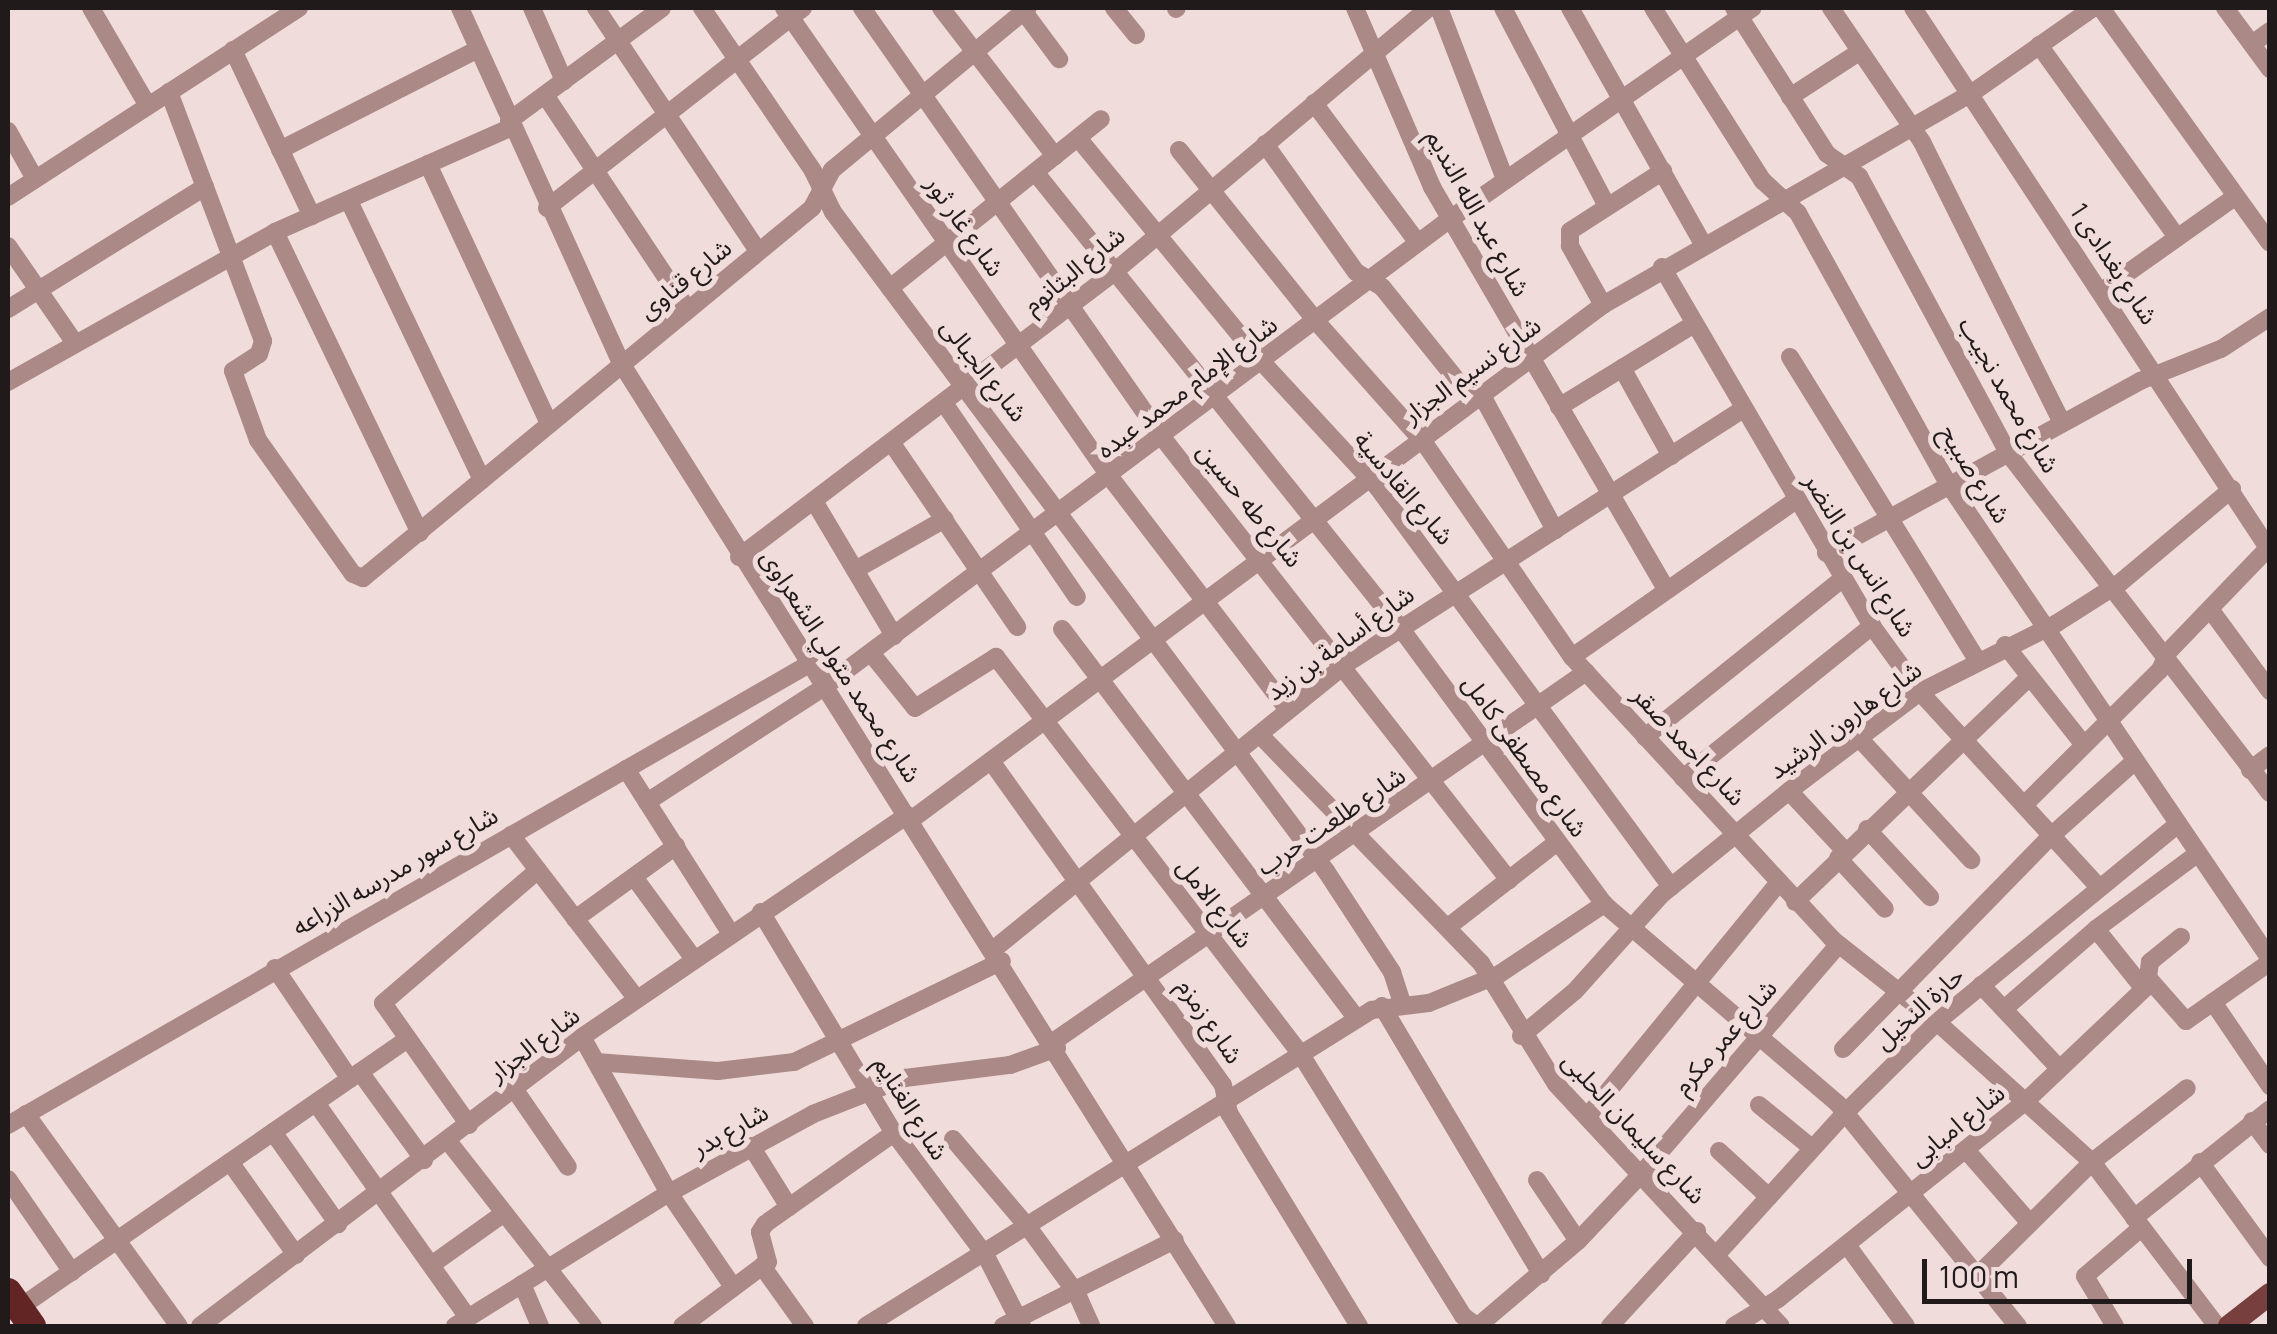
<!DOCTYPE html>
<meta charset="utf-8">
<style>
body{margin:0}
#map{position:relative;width:2277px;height:1334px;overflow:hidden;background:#f0dcdb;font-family:Manrope,"Noto Sans Arabic",sans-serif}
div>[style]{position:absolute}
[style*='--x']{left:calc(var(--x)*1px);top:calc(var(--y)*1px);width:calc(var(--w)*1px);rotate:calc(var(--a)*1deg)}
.minor>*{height:18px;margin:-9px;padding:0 9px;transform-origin:9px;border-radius:9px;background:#aa8987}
.major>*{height:22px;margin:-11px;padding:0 11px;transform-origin:11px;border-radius:11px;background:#77403e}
.highway>*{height:28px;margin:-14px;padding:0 14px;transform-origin:14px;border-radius:14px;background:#632524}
span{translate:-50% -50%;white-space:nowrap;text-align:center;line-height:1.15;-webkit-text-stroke:10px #f0dcdb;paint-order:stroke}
.street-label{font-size:25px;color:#211a1a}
.frame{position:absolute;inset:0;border:10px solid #211a1a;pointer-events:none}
.scale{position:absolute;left:1922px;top:1259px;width:270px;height:45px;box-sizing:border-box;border:5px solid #211a1a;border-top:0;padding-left:12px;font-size:30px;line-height:35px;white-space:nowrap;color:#211a1a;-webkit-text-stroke:8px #f0dcdb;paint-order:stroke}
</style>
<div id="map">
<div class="minor">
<div style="--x:91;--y:8;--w:113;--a:59.8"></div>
<div style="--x:460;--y:8;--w:390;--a:65.6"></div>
<div style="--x:621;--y:363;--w:1138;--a:57.82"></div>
<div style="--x:532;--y:8;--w:80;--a:66.3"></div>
<div style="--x:596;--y:8;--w:292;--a:56.3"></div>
<div style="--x:702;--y:8;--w:197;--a:55.7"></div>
<div style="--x:813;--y:171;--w:46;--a:64"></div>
<div style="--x:833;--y:212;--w:823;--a:53.2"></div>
<div style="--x:1326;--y:871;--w:121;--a:56.8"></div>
<div style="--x:1392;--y:972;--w:35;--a:72"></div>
<div style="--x:784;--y:8;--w:571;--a:55.2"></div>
<div style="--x:1110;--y:477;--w:293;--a:52.6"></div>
<div style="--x:862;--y:8;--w:523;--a:55.03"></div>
<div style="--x:1162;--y:437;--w:563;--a:51.93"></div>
<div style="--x:941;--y:8;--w:187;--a:52.4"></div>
<div style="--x:1021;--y:8;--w:64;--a:53.3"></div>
<div style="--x:1114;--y:8;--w:35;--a:51"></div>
<div style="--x:1355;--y:8;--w:195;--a:66.7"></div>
<div style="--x:1432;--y:187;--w:465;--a:59.8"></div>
<div style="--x:1439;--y:8;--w:183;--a:68.9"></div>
<div style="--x:1503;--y:8;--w:224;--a:62.3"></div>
<div style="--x:1570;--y:8;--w:269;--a:60.6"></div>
<div style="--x:1653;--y:8;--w:205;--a:57.6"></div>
<div style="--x:1763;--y:181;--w:47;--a:42.4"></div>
<div style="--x:1798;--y:213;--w:311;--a:61"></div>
<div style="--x:1949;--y:485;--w:572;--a:55.89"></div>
<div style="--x:1734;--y:8;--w:173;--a:57.5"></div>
<div style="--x:1827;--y:154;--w:39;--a:35"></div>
<div style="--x:1859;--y:176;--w:315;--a:61.7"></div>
<div style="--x:2008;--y:453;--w:429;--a:52.4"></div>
<div style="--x:1831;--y:8;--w:162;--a:55.8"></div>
<div style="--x:1922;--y:142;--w:314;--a:63.5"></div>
<div style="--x:1913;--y:8;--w:650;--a:56.68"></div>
<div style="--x:2101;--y:8;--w:289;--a:54.3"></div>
<div style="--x:2225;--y:8;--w:76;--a:53.6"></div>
<div style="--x:1176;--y:9;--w:1;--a:-45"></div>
<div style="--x:2252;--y:44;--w:22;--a:-36"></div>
<div style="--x:2039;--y:45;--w:236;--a:54.3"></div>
<div style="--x:233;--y:50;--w:184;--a:64.6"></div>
<div style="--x:169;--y:92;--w:266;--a:69.3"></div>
<div style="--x:263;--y:341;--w:14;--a:107"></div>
<div style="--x:259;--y:354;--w:31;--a:147"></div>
<div style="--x:233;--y:371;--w:73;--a:70.1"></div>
<div style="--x:258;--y:440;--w:164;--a:54.7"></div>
<div style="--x:353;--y:574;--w:11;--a:22"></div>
<div style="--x:363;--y:578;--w:582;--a:-39.49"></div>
<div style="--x:812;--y:208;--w:43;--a:-62.2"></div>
<div style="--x:832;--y:170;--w:254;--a:-39.6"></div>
<div style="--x:545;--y:95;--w:257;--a:56.4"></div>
<div style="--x:1790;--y:97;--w:82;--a:-33.1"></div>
<div style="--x:1314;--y:103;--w:174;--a:53.4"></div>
<div style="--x:509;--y:121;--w:190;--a:-36.4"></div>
<div style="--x:8;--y:131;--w:55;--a:60.6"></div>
<div style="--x:1078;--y:138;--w:288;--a:50.6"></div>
<div style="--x:1261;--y:361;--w:173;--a:47.3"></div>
<div style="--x:1378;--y:488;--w:495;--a:53.7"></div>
<div style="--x:1265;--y:144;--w:157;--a:54.6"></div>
<div style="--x:1356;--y:272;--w:30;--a:30"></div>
<div style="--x:1382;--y:287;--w:124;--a:51.2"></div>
<div style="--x:1460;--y:384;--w:32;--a:36"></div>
<div style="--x:1486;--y:403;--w:145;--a:61.5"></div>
<div style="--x:280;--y:150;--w:222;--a:-27"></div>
<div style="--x:1179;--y:150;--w:218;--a:51.3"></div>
<div style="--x:1315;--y:320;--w:166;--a:48.4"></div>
<div style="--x:1425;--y:444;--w:259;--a:55.4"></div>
<div style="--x:1572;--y:657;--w:384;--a:47.3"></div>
<div style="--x:1832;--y:939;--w:134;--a:38.3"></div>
<div style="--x:1937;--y:1022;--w:209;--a:42.1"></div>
<div style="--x:2092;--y:1162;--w:206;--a:52.7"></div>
<div style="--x:428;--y:164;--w:287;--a:65"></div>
<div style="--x:1035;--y:172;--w:582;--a:51.28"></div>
<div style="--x:1399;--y:626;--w:345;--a:53.6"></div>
<div style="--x:1604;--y:904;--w:308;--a:40.5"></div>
<div style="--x:1838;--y:1104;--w:286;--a:51"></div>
<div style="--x:8;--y:197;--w:347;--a:-33"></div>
<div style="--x:349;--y:201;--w:309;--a:64.5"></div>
<div style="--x:547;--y:208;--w:325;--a:-38"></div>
<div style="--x:275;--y:232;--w:334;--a:64.3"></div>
<div style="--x:8;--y:246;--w:118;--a:55.4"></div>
<div style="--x:1662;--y:267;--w:416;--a:59.7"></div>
<div style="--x:1872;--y:626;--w:82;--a:54"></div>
<div style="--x:1920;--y:692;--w:262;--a:47.5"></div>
<div style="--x:890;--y:288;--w:270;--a:-38.7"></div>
<div style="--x:2102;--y:291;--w:164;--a:-35.3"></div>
<div style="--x:1603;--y:305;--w:68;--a:-119.2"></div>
<div style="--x:1570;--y:246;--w:15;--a:-90"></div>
<div style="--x:1570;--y:231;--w:111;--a:-32.8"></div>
<div style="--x:8;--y:309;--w:232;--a:-31.8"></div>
<div style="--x:1790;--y:357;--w:356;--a:58.3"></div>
<div style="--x:1622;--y:368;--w:101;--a:60.9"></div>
<div style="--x:8;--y:382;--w:306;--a:-29.3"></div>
<div style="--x:275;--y:232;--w:259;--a:-23.9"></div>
<div style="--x:944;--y:403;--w:235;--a:55.6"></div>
<div style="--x:1559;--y:407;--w:158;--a:-31.6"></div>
<div style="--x:891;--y:442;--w:224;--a:55.7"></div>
<div style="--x:814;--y:501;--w:157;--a:59.3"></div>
<div style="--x:1826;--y:553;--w:358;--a:-28.7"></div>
<div style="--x:2140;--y:381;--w:87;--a:-21.6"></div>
<div style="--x:2221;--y:349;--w:59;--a:-33.1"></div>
<div style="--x:739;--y:557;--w:471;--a:-37.2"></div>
<div style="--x:1114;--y:272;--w:411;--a:-40"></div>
<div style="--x:855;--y:570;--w:103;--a:-29.5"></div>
<div style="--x:2210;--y:609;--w:102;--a:53.8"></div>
<div style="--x:1062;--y:629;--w:489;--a:52.9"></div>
<div style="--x:2005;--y:645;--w:127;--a:51.7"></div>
<div style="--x:871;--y:653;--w:70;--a:51.3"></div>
<div style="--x:915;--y:708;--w:96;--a:-32.2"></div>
<div style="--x:996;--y:657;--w:499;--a:52.5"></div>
<div style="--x:1300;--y:1053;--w:309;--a:58.2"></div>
<div style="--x:1463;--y:1316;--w:17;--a:36"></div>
<div style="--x:1572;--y:657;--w:272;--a:-35"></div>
<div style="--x:1260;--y:735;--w:318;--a:45.9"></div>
<div style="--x:1481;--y:963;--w:142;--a:58.2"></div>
<div style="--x:1556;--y:1084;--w:330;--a:47.1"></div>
<div style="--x:1645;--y:737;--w:251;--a:-38.7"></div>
<div style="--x:1859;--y:738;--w:166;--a:47.4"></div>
<div style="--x:991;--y:761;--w:398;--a:54.4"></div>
<div style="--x:1223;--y:1085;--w:29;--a:78"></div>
<div style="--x:1229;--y:1113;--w:250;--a:58.6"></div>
<div style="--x:626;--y:769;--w:196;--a:57.5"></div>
<div style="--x:2250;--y:770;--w:25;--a:-37"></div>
<div style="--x:1683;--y:778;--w:243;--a:-38.8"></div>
<div style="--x:1789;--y:791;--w:82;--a:47"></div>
<div style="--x:647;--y:802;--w:211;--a:-33"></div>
<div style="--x:824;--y:687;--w:782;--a:-36.78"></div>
<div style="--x:1450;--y:219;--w:369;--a:-34.9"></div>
<div style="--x:2024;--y:805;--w:192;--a:-44.8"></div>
<div style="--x:2160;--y:670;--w:21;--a:-65"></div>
<div style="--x:2169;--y:651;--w:143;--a:-46.1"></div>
<div style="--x:911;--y:820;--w:863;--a:-36.66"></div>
<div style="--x:1603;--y:305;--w:426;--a:-29.9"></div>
<div style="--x:1972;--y:93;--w:148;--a:-35.1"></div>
<div style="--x:1867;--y:829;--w:93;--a:47.2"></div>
<div style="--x:511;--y:835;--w:207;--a:52.5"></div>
<div style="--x:1838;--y:858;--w:69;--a:47.3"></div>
<div style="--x:634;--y:877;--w:102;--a:53.8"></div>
<div style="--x:1795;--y:902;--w:325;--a:-43.8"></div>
<div style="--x:761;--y:912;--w:258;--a:59"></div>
<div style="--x:894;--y:1133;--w:154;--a:53.2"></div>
<div style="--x:986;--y:1256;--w:79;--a:62.8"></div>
<div style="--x:575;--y:919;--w:125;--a:-35.9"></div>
<div style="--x:1448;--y:927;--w:137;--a:-37.9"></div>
<div style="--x:2096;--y:929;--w:77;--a:51.3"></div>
<div style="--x:994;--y:949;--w:453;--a:-39"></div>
<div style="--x:1346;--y:664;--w:470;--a:-32.7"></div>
<div style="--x:275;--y:968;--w:134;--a:56"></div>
<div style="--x:2149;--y:979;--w:56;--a:48.6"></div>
<div style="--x:2186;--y:1021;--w:103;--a:-35.1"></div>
<div style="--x:1981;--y:985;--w:114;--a:46.8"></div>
<div style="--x:2213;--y:1002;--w:102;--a:55.8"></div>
<div style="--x:1382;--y:1006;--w:312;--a:59.3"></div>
<div style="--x:2004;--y:1009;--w:122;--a:-41"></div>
<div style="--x:2096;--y:929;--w:126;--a:-36.6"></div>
<div style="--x:1521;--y:1036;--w:70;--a:-39.8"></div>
<div style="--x:1575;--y:991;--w:129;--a:-48.1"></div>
<div style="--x:1661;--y:895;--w:165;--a:-39.1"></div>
<div style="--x:1789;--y:791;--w:164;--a:-37.1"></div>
<div style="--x:1920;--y:692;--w:153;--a:-26.7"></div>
<div style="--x:2057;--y:623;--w:76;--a:-32.6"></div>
<div style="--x:2121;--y:582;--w:145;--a:-40"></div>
<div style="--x:582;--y:1037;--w:179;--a:60.9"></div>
<div style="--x:669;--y:1193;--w:110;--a:55.7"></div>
<div style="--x:1053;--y:1042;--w:649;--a:-34.77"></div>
<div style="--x:1843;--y:1049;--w:298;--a:-45.7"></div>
<div style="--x:2051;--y:836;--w:113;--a:-41.8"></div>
<div style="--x:596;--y:1062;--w:122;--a:4.2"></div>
<div style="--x:718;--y:1071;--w:77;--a:-6.8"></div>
<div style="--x:794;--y:1062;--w:231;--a:-25.9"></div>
<div style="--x:360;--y:1072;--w:109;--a:54"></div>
<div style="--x:515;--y:1090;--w:93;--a:55.5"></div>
<div style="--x:316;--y:1103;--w:263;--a:54.7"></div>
<div style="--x:1759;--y:1105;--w:68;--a:39.1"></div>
<div style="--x:26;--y:1114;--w:261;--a:54.2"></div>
<div style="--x:1587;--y:1117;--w:301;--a:-50.7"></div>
<div style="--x:2252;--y:1121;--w:30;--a:53"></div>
<div style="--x:8;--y:1125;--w:924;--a:-29.92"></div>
<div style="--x:469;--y:1125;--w:149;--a:-125.2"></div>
<div style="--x:383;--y:1003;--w:204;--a:-40.6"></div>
<div style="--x:273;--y:1132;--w:113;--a:54.8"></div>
<div style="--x:953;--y:1139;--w:116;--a:49.6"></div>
<div style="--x:1028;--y:1227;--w:83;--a:53.8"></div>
<div style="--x:1077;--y:1294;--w:35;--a:66"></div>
<div style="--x:448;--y:1141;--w:235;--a:51.9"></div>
<div style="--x:751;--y:1146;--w:72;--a:58.1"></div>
<div style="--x:1966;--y:1150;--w:97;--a:48.8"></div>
<div style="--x:1719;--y:1151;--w:68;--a:42.6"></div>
<div style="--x:230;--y:1162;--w:114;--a:54.6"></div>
<div style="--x:2200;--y:1162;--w:119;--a:53.9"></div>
<div style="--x:8;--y:1179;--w:113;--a:55.5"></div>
<div style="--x:1537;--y:1180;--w:73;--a:56.1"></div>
<div style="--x:2134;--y:1218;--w:174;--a:-38.7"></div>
<div style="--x:1847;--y:1245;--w:100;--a:53.9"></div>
<div style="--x:1718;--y:1253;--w:190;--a:-47.8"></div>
<div style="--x:1846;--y:1112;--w:128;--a:-44.7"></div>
<div style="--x:1937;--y:1022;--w:310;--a:-39.4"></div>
<div style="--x:434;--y:1263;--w:86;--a:-35.5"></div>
<div style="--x:762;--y:1266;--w:74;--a:54.4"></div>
<div style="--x:1979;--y:1274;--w:159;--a:-44.7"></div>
<div style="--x:2092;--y:1162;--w:120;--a:-37.9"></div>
<div style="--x:522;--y:1284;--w:46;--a:66.8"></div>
<div style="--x:19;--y:1308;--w:472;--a:-34.7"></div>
<div style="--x:200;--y:1326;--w:479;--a:-37.1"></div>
<div style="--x:582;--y:1037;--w:394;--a:-34.3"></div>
<div style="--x:455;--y:1326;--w:252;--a:-31.9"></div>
<div style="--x:669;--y:1193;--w:164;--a:-28.7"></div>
<div style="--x:813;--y:1114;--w:99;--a:-21.4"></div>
<div style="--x:905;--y:1078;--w:106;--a:-7.1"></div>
<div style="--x:1010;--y:1065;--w:50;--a:-19.9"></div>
<div style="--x:682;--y:1326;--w:107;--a:-36.7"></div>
<div style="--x:768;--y:1262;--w:31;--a:-105"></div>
<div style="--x:760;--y:1232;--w:9;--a:-58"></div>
<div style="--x:765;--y:1224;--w:158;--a:-35.2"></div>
<div style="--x:866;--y:1326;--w:597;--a:-31.99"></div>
<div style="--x:1372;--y:1010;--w:57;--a:-7"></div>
<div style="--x:1429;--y:1003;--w:74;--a:-22.1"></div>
<div style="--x:1498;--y:975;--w:128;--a:-33.8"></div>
<div style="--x:1003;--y:1326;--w:192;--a:-26.6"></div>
<div style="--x:1478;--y:1326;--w:131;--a:-40.4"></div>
<div style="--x:1578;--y:1241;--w:93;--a:-46.7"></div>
<div style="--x:1642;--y:1173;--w:301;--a:-49.3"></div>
<div style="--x:1610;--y:1326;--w:129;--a:-47.5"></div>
<div style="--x:1734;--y:1326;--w:52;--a:-31.5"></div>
<div style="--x:1778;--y:1299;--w:319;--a:-38.6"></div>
<div style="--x:2027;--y:1100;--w:166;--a:-43.5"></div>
<div style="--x:2147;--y:986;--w:24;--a:-83"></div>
<div style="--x:2150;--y:962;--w:40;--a:-39"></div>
<div style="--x:2115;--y:1326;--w:58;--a:-121"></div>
<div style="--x:2085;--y:1276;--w:74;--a:-40.6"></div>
</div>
<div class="major">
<div style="--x:2229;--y:1326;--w:52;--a:-38"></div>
</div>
<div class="highway">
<div style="--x:8;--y:1292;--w:42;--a:54.8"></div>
</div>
<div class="street-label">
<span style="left:1478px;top:213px;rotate:61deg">شارع عبد الله النديم</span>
<span style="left:965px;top:226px;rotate:55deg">شارع غار ثور</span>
<span style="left:2114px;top:264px;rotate:57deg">شارع بغدادى 1</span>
<span style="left:1074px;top:270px;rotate:-39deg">شارع البتانوم</span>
<span style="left:685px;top:279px;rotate:-39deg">شارع قناوى</span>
<span style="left:984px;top:370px;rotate:52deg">شارع الجبالى</span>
<span style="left:1472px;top:370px;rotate:-36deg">شارع نسيم الجزار</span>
<span style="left:1187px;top:387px;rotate:-37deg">شارع الإمام محمد عبده</span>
<span style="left:2009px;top:395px;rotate:60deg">شارع محمد نجيب</span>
<span style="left:1975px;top:474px;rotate:58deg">شارع صبيح</span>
<span style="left:1404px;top:488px;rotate:50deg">شارع القادسية</span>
<span style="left:1250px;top:505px;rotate:51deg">شارع طه حسين</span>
<span style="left:1860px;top:555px;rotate:58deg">شارع انس بن النضر</span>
<span style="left:1340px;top:643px;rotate:-36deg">شارع أسامة بن زيد</span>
<span style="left:841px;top:666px;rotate:57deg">شارع محمد متولي الشعراوى</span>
<span style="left:1845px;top:720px;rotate:-36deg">شارع هارون الرشيد</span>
<span style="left:1689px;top:746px;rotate:47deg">شارع احمد صقر</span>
<span style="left:1525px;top:756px;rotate:54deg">شارع مصطفى كامل</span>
<span style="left:1331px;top:821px;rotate:-34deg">شارع طلعت حرب</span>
<span style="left:395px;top:871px;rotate:-30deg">شارع سور مدرسه الزراعه</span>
<span style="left:1215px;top:903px;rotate:52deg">شارع الامل</span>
<span style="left:1919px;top:1008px;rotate:-42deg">حارة النخيل</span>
<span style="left:1210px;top:1021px;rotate:56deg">شارع زمزم</span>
<span style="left:1725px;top:1037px;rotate:-49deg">شارع عمر مكرم</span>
<span style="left:534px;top:1044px;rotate:-37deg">شارع الجزار</span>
<span style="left:911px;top:1108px;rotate:58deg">شارع الغنايم</span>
<span style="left:1957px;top:1125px;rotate:-39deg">شارع امبابى</span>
<span style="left:1634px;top:1128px;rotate:47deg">شارع سليمان الحلبى</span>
<span style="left:730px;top:1130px;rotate:-29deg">شارع بدر</span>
</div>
<div class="frame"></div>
<div class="scale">100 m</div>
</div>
